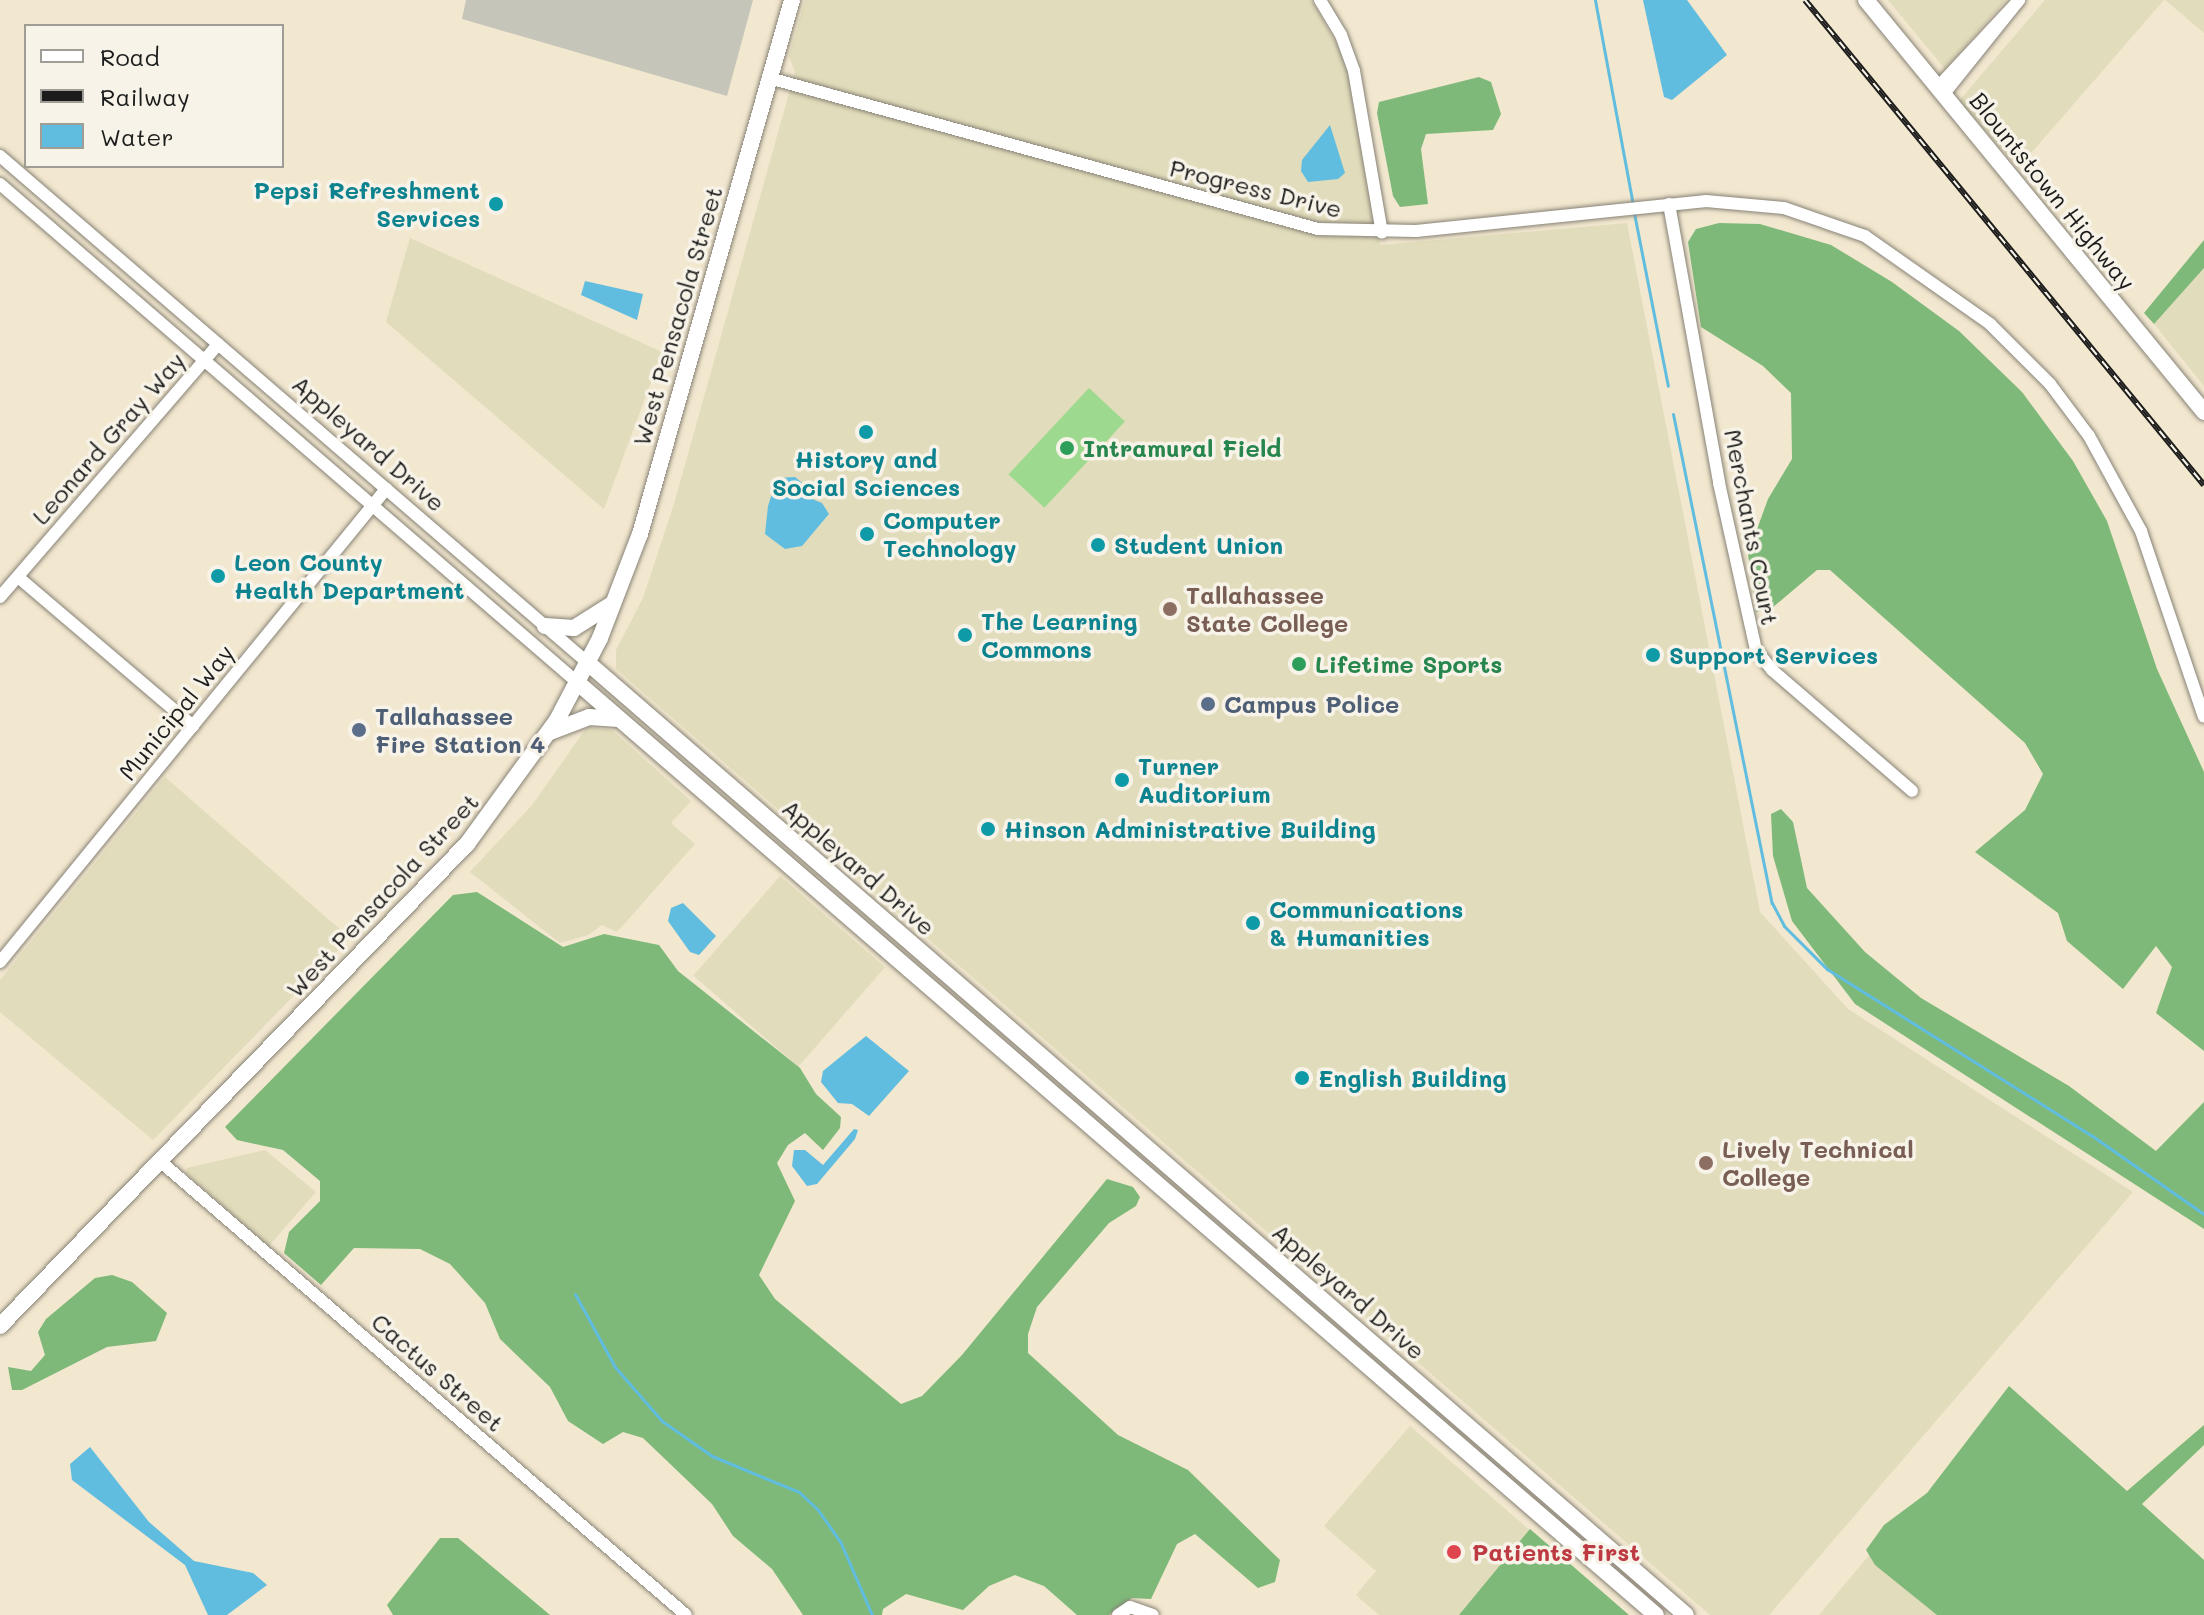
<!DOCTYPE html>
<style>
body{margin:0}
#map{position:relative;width:2204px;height:1615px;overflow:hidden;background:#f2e7cf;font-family:Mali,sans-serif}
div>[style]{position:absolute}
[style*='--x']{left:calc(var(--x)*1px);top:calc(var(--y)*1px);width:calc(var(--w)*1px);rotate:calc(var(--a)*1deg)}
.built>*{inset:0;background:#e1dcbb;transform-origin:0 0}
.industrial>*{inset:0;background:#c5c5b9}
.green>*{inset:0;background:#9dd98e;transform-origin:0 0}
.forest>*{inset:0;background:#7eb979}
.water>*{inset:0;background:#61bddf}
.stream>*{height:3px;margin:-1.5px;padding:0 1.5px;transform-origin:1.5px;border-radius:1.5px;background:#61bddf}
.roads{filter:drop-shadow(0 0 2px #878276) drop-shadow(0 0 2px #878276)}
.minor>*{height:12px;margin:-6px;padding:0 6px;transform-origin:6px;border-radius:6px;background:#fff}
.major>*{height:16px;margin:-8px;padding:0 8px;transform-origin:8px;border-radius:8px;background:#fff}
.rail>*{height:6px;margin-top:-3px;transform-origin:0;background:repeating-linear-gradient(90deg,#f7f3e8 0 9px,#1c1c1c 0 18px);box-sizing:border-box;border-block:2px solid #1c1c1c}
.dots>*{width:22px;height:22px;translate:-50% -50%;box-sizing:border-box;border:4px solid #f7f3e8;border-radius:50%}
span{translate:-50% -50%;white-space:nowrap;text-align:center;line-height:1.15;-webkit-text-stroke:7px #f7f3e8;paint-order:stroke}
.street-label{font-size:24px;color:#1c1c1c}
.culture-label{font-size:24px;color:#0d838f;font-weight:700}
.right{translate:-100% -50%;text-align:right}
.left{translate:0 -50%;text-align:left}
.leisure-label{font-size:24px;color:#27864d;font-weight:700}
.education-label{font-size:24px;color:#785e54;font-weight:700}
.service-label{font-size:24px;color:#4e5e75;font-weight:700}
.health-label{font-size:24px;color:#be3a42;font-weight:700}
.legend{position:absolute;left:24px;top:24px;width:260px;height:144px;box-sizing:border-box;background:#f7f3e8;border:2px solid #9f9d96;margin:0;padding:10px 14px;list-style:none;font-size:24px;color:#1c1c1c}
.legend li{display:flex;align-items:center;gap:16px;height:40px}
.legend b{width:40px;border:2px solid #9f9d96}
</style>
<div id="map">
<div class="built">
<div style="clip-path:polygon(805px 0,1311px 0,1346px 60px,1380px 245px,1627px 223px,1760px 912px,1848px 1009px,2133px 1192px,1769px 1615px,1710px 1615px,616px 669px,616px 650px,643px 598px,674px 504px,795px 72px,789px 56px)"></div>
<div style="clip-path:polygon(1888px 0,2006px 0,1945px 69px)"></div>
<div style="clip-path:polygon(2045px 0,2164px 0,2018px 168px,1959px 101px)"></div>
<div style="clip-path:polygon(2165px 0,2204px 0,2204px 33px)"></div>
<div style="clip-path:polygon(410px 238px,662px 352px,604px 509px,386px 322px)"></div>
<div style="clip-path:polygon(2204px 268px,2204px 386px,2154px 324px)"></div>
<div style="clip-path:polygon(587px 727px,612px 730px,691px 801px,671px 823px,695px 844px,617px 932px,602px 925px,588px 935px,560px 943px,470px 872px,533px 804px)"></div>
<div style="clip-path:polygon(165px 777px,350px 938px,153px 1140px,0 1012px,0 980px)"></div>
<div style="left:780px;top:876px;width:139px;height:132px;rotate:41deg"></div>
<div style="clip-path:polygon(265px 1150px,316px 1192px,268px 1247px,186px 1173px,187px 1168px)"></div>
<div style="clip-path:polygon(1410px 1426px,1533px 1533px,1461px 1615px,1379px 1615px,1356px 1595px,1376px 1571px,1324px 1526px)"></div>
<div style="clip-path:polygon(1871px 1553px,1943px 1615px,1819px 1615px)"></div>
</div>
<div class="industrial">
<div style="clip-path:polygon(466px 0,753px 0,727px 96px,462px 19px)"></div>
</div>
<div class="green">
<div style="left:1089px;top:388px;width:49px;height:118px;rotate:43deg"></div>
</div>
<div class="forest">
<div style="clip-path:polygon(1479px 77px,1491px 82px,1501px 114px,1493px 130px,1426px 134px,1421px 149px,1428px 204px,1400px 207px,1393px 196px,1377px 113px,1379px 102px)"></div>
<div style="clip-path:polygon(1719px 223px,1760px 224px,1831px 245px,1892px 282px,1959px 331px,2022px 392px,2073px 461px,2107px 521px,2157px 669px,2204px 772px,2204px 1051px,2156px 1013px,2172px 967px,2156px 946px,2123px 989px,2067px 941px,2058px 913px,1975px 852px,2025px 810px,2043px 774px,2025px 743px,1830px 570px,1817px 570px,1772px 608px,1756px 612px,1748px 554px,1768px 499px,1792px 459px,1791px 393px,1763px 366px,1701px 327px,1688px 242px,1696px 229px)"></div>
<div style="clip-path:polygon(2204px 240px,2204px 268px,2154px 324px,2144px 313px)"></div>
<div style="clip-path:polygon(1781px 809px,1793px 822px,1807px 888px,1865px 952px,1921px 998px,2069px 1086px,2156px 1151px,2204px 1102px,2204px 1229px,1855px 1004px,1792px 921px,1773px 856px,1771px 814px)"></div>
<div style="clip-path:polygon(477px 892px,563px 947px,604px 934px,659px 945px,678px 971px,800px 1068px,816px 1094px,841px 1117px,840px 1128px,823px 1150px,805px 1133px,788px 1145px,777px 1163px,795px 1201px,759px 1275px,775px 1299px,901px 1404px,922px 1396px,962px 1355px,1107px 1179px,1133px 1187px,1140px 1197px,1136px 1206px,1109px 1223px,1037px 1307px,1028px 1334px,1028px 1353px,1118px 1435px,1188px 1470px,1280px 1560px,1275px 1582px,1258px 1588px,1195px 1534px,1177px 1544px,1151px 1599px,1132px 1598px,1109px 1615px,1077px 1615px,1044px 1586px,1015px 1575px,989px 1586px,963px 1610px,906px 1594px,883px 1609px,882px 1615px,803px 1615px,772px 1569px,733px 1536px,712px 1504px,643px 1438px,623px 1432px,603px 1444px,568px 1421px,550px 1387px,500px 1339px,485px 1303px,450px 1264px,420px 1249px,354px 1248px,321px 1285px,284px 1253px,289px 1232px,320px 1201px,320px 1181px,283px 1150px,237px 1140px,225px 1127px,453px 895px)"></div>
<div style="clip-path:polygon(112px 1275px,132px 1282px,167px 1313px,156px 1341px,107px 1347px,22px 1390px,12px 1390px,8px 1367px,31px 1371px,45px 1355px,38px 1332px,46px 1319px,95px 1278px)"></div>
<div style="clip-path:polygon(2009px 1386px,2127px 1491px,2204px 1425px,2204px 1445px,2142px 1504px,2204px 1560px,2204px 1615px,1937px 1615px,1875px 1565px,1866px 1550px,1884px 1525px,1927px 1493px)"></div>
<div style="clip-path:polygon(1530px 1529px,1629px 1615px,1459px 1615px)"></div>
<div style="clip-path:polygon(440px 1538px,458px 1538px,550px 1615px,393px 1615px,387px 1605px)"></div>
</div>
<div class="water">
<div style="clip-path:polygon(1643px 0,1687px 0,1727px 55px,1672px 100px,1664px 97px)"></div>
<div style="clip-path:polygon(1330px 125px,1345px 173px,1338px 179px,1308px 182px,1301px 171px,1302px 160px)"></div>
<div style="clip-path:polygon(585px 281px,643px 294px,637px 320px,581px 295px)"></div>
<div style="clip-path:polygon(795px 477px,807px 487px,807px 497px,822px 503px,829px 514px,802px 546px,785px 549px,765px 534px,768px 506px,777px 478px)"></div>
<div style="clip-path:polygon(683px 903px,716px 936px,699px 955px,690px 952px,668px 921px,671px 908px)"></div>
<div style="clip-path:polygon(866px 1036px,909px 1071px,869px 1116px,852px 1104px,838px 1103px,821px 1082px,823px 1071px)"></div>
<div style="clip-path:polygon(854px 1129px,858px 1130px,855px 1139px,817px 1184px,807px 1186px,792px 1166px,794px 1150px,805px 1150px,823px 1165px)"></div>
<div style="clip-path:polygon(90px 1447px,149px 1522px,194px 1561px,253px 1573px,267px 1585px,227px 1615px,208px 1615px,185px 1565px,72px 1480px,70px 1464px)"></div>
</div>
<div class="stream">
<div style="--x:1595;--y:0;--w:208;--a:79.5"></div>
<div style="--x:1634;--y:213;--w:176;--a:78.9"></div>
<div style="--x:1673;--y:414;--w:499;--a:78.6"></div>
<div style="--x:1772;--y:903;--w:26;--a:62"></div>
<div style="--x:1784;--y:926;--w:61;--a:45"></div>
<div style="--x:1827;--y:969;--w:312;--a:32.2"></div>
<div style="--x:2091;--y:1135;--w:138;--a:35"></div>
<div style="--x:575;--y:1294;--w:83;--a:61.3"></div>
<div style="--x:615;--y:1367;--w:72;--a:49"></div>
<div style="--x:662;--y:1421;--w:61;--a:35"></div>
<div style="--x:712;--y:1456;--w:94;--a:22.5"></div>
<div style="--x:799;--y:1492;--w:26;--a:43"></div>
<div style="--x:818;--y:1510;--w:38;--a:55"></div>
<div style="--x:840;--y:1541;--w:81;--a:66.6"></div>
</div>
<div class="roads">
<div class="minor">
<div style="--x:1320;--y:0;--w:41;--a:59"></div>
<div style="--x:1341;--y:35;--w:38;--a:70"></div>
<div style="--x:1354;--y:71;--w:164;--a:80.2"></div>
<div style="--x:769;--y:78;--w:569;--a:15.38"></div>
<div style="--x:1318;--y:229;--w:98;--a:1.2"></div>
<div style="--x:1416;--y:231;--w:292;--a:-5.9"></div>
<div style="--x:1706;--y:201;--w:78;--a:5.1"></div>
<div style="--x:1784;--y:208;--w:86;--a:19.1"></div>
<div style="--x:1865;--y:236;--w:153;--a:35.1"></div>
<div style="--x:1990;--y:324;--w:85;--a:45"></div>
<div style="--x:2050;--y:384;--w:65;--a:53.1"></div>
<div style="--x:2089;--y:436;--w:108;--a:61.3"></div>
<div style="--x:2141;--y:531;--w:196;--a:71.3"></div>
<div style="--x:1937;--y:88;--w:119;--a:-47"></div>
<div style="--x:1943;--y:95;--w:122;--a:-51.3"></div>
<div style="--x:0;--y:156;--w:776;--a:40.77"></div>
<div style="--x:0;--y:184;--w:764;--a:40.8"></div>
<div style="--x:1669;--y:204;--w:283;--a:79.8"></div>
<div style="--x:1719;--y:483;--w:171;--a:77.5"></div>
<div style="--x:1756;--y:650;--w:26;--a:51"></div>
<div style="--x:1772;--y:670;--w:185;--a:40.8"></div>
<div style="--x:18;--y:577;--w:230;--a:40.4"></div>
<div style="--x:0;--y:597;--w:334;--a:-49.2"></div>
<div style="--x:0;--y:962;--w:611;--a:-50.78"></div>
<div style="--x:161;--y:1162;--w:693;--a:40.79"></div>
<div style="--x:1118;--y:1615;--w:14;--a:-34"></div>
<div style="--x:1130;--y:1607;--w:24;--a:19"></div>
</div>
<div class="major">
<div style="--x:1866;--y:0;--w:533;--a:50.63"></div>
<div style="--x:545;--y:626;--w:29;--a:4"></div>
<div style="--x:574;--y:628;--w:45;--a:-32.3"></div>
<div style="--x:588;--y:663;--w:1453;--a:40.93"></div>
<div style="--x:578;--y:683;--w:1425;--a:40.85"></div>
<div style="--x:550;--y:732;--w:42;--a:-21"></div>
<div style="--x:589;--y:717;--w:30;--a:4"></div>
<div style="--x:0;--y:1326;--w:671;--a:-45.91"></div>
<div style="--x:467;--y:844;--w:153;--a:-54"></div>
<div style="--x:557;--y:720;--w:93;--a:-62.3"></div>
<div style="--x:600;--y:638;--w:111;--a:-69"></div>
<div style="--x:640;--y:534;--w:555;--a:-74.11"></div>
</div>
</div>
<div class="rail">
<div style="--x:1805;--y:0;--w:628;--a:50.56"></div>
</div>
<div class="dots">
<div style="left:496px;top:204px;background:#0f9aa8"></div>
<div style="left:866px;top:432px;background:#0f9aa8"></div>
<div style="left:1067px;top:448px;background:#2e9e5b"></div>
<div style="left:867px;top:534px;background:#0f9aa8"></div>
<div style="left:1098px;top:545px;background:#0f9aa8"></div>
<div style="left:218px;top:576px;background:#0f9aa8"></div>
<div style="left:1170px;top:609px;background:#8d6e63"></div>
<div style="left:965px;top:635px;background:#0f9aa8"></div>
<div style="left:1653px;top:655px;background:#0f9aa8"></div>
<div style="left:1299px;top:664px;background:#2e9e5b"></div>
<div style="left:1208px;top:704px;background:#5c6f8a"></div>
<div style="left:359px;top:730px;background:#5c6f8a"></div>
<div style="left:1122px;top:780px;background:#0f9aa8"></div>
<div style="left:988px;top:829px;background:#0f9aa8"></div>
<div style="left:1253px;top:923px;background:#0f9aa8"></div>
<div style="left:1302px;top:1078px;background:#0f9aa8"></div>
<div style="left:1706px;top:1163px;background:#8d6e63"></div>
<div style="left:1454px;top:1552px;background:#e0444e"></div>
</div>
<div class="street-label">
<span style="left:1256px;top:188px;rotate:14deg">Progress Drive</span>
<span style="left:2053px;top:191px;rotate:51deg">Blountstown Highway</span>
<span style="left:677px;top:316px;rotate:-74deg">West Pensacola Street</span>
<span style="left:108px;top:438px;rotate:-49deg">Leonard Gray Way</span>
<span style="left:369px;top:443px;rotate:41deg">Appleyard Drive</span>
<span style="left:1752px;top:527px;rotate:79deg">Merchants Court</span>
<span style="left:176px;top:712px;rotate:-51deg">Municipal Way</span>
<span style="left:859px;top:867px;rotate:41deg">Appleyard Drive</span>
<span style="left:382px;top:895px;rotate:-47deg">West Pensacola Street</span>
<span style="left:1349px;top:1291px;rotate:41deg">Appleyard Drive</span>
<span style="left:438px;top:1372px;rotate:41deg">Cactus Street</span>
</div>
<div class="culture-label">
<span class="right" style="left:480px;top:204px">Pepsi Refreshment<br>Services</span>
<span style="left:866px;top:473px">History and<br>Social Sciences</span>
<span class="left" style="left:883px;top:534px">Computer<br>Technology</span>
<span class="left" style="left:1114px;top:545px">Student Union</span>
<span class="left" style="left:234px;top:576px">Leon County<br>Health Department</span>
<span class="left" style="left:981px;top:635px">The Learning<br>Commons</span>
<span class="left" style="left:1669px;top:655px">Support Services</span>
<span class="left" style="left:1138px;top:780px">Turner<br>Auditorium</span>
<span class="left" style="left:1004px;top:829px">Hinson Administrative Building</span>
<span class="left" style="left:1269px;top:923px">Communications<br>&amp; Humanities</span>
<span class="left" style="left:1318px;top:1078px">English Building</span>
</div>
<div class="leisure-label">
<span class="left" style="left:1083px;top:448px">Intramural Field</span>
<span class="left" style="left:1315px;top:664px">Lifetime Sports</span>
</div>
<div class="education-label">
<span class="left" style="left:1186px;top:609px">Tallahassee<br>State College</span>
<span class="left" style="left:1722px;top:1163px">Lively Technical<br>College</span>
</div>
<div class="service-label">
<span class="left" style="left:1224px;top:704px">Campus Police</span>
<span class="left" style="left:375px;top:730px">Tallahassee<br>Fire Station 4</span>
</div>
<div class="health-label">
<span class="left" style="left:1472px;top:1552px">Patients First</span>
</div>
<ul class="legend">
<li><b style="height:10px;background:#fff"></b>Road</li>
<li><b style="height:10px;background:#1c1c1c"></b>Railway</li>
<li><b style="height:22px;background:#61bddf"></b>Water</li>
</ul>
</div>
